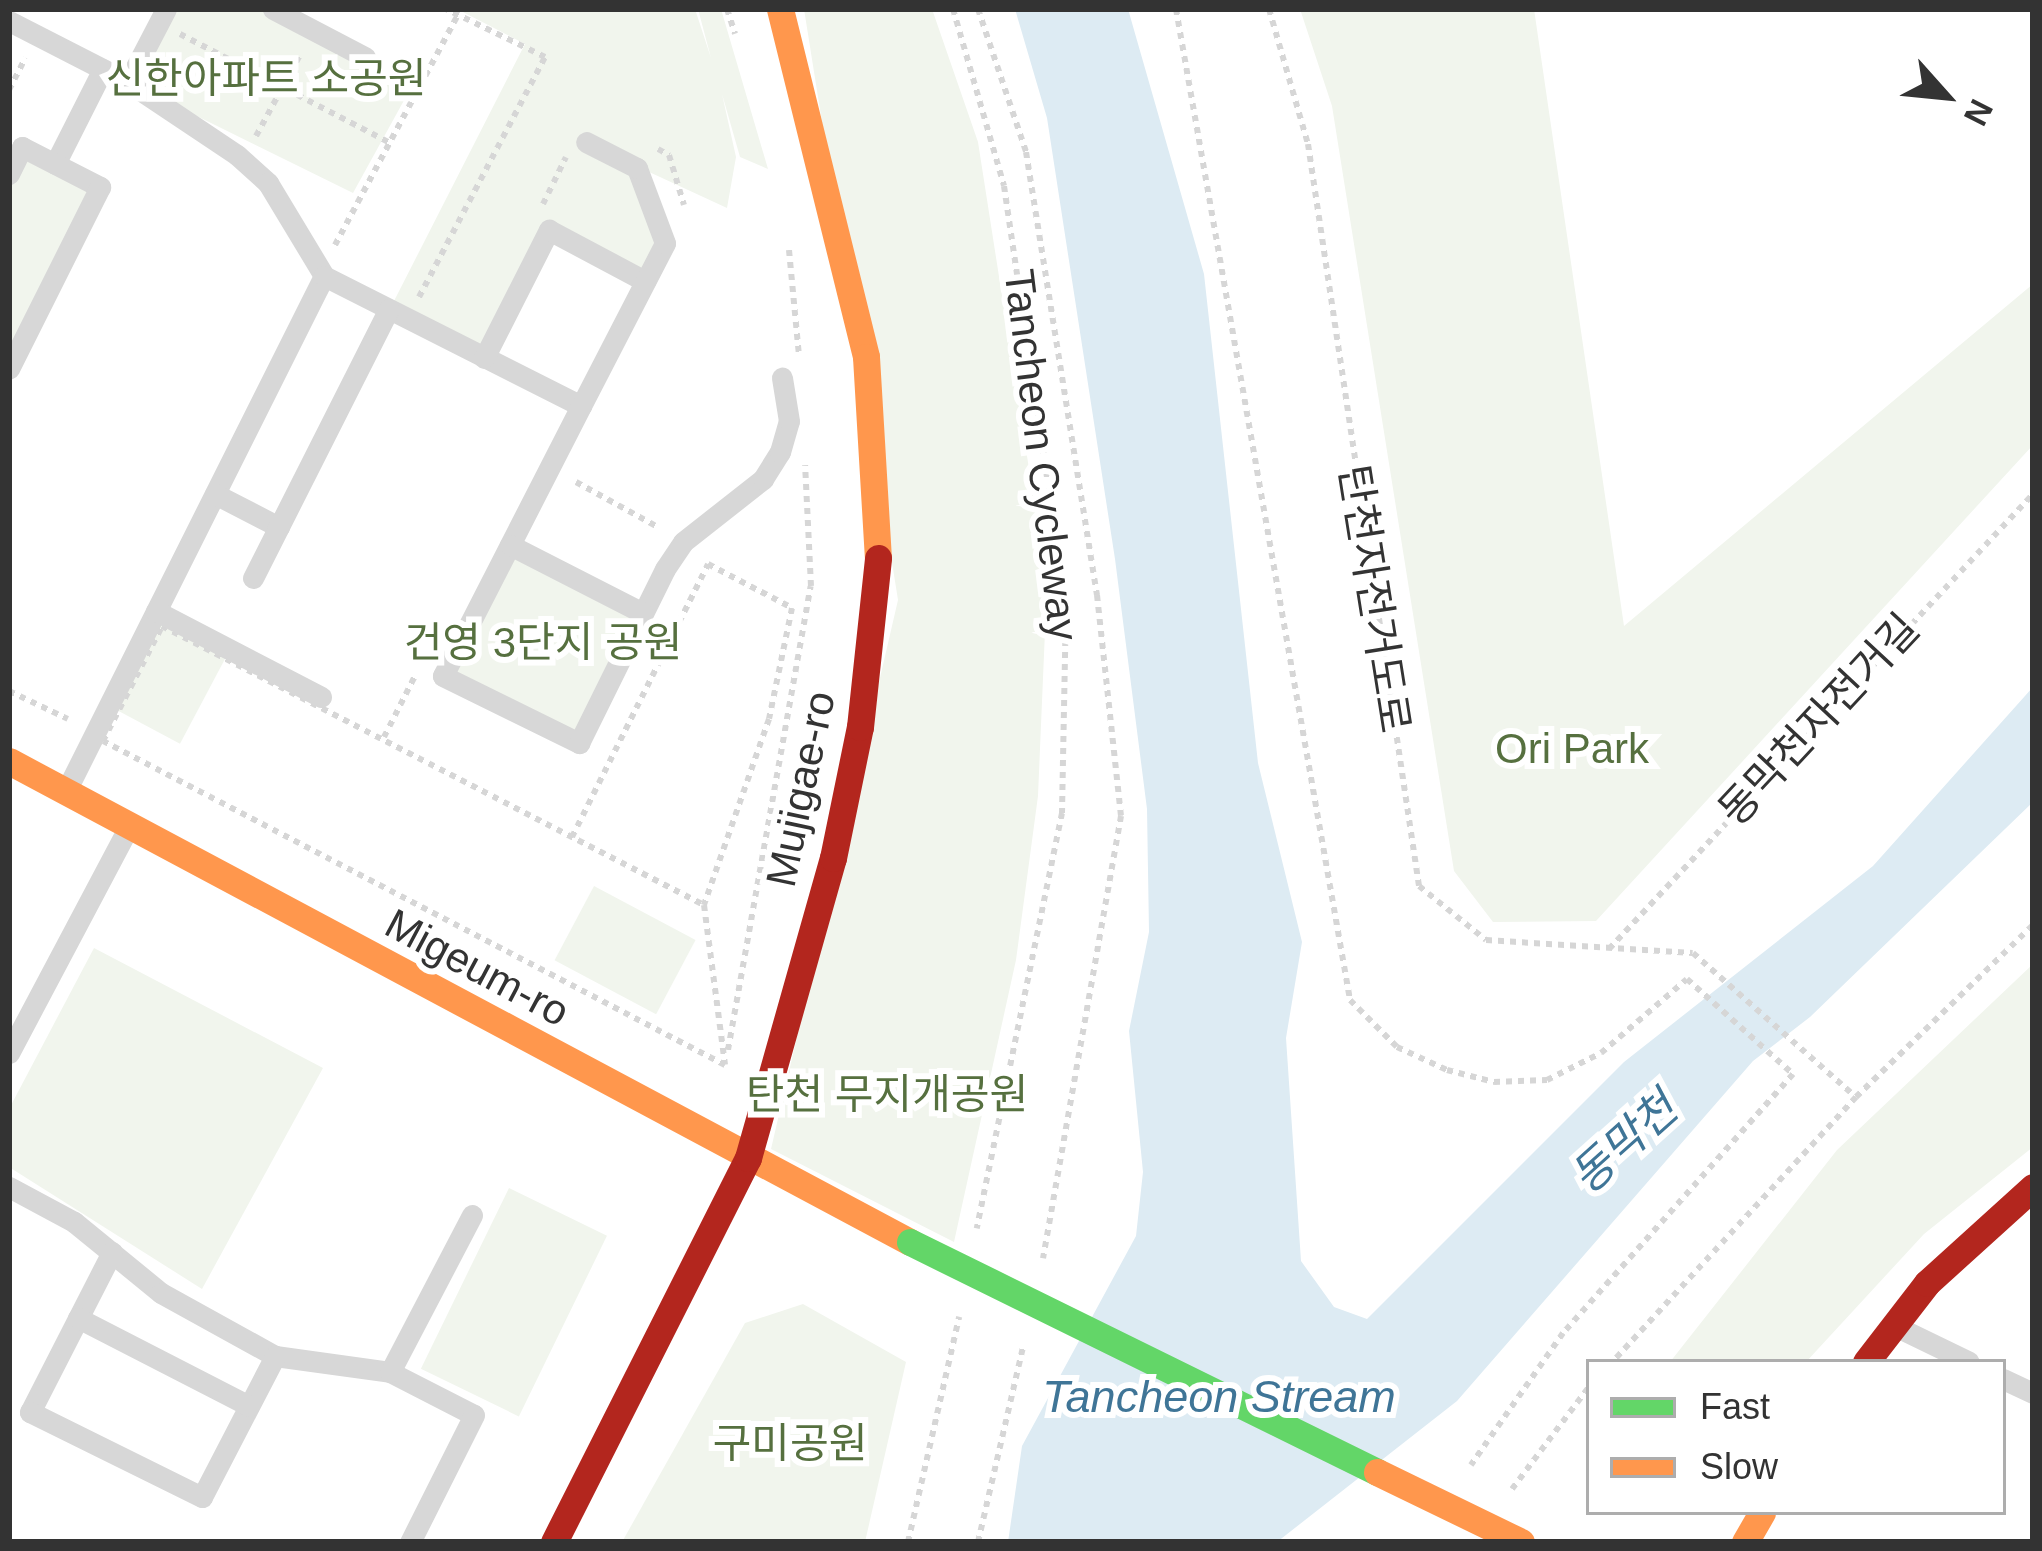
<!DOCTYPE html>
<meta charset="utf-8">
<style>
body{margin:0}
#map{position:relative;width:2042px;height:1551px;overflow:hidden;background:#fff;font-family:Arial,"Noto Sans KR",sans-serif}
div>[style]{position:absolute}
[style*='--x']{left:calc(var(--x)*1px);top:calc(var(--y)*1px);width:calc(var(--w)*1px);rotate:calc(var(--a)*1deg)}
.green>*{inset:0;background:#f1f5ed;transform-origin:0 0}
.water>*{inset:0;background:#ddebf3}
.path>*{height:6px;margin-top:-3px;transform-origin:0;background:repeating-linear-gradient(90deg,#d6d6d6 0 6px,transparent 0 12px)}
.lane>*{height:21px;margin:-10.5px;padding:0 10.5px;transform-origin:10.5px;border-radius:10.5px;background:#d7d7d7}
.slow>*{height:27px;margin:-13.5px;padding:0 13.5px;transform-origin:13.5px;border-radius:13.5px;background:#ff974d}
.jam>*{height:27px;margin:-13.5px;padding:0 13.5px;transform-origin:13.5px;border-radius:13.5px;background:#b3261e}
.fast-bridge>*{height:27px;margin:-13.5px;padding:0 13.5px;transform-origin:13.5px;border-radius:13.5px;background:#63d668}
.slow-bridge>*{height:27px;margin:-13.5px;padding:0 13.5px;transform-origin:13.5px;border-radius:13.5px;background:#ff974d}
span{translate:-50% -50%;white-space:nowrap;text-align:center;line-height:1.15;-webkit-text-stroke:12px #fff;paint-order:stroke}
.park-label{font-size:42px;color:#56703f}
.street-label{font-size:42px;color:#333}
.water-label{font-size:45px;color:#3f7597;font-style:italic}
.frame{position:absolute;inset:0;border:12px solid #333;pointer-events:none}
.legend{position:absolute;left:1586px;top:1359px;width:420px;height:156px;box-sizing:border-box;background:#fff;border:3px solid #adadad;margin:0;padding:15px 21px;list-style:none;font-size:36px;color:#333}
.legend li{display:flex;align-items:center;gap:24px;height:60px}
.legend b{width:60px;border:3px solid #adadad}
.north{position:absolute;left:1886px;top:36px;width:120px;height:120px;-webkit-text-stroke:9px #fff;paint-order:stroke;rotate:117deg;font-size:33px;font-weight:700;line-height:48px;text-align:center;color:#333}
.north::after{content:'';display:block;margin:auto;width:42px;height:54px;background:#333;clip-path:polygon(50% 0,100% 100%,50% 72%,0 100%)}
</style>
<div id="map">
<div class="green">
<div style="clip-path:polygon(166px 9px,271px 9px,413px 84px,353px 193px,128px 82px)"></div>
<div style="clip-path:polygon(457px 9px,695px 9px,711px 58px,698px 9px,721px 9px,768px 169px,740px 157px,722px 94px,736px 157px,727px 208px,634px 165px,665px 243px,645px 281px,549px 230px,484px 358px,394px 301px,525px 44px)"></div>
<div style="clip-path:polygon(804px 9px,932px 9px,978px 142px,1047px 584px,1038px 796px,1016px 960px,954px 1242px,771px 1149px,898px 600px)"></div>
<div style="clip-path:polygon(1300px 9px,1534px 9px,1624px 626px,2033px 284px,2033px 445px,1596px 921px,1493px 922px,1454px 871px,1332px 106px)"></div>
<div style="clip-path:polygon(22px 147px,100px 187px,9px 369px,9px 174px)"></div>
<div style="left:512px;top:551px;width:140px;height:137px;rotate:27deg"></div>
<div style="left:159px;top:617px;width:78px;height:102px;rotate:28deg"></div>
<div style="left:594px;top:886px;width:115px;height:84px;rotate:28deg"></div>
<div style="clip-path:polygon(94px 948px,323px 1068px,202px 1289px,9px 1167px,9px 1109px)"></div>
<div style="clip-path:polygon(2033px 964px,2033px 1147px,1924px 1234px,1806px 1362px,1670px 1362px,1837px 1150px)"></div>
<div style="left:509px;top:1188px;width:109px;height:201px;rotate:26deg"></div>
<div style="clip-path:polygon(803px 1304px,906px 1362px,865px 1542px,622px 1542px,745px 1323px)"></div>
</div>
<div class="water">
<div style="clip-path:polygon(1015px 9px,1128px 9px,1204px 274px,1258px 763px,1302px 942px,1286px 1038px,1301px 1261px,1334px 1307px,1367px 1319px,1624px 1062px,1873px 866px,2033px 687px,2033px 802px,1810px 1017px,1753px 1061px,1457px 1401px,1277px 1542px,1008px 1542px,1022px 1446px,1136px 1236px,1143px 1172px,1129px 1031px,1149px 932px,1147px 809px,1115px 559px,1047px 118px)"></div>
</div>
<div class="path">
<div style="--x:727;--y:9;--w:26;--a:72"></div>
<div style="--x:953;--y:9;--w:184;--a:73.9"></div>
<div style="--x:1004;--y:186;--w:423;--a:81.6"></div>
<div style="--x:1066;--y:604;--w:209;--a:91.1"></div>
<div style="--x:1062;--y:813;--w:424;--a:101.6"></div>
<div style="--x:978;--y:9;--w:151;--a:71.4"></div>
<div style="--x:1026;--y:152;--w:449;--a:80.9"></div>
<div style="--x:1097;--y:595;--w:222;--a:83.8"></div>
<div style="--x:1121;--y:816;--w:449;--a:100"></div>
<div style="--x:1176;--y:9;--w:1006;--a:80.04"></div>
<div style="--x:1350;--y:1000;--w:66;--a:45"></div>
<div style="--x:1397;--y:1047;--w:55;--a:24.7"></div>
<div style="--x:1447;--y:1070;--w:49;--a:14.3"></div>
<div style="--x:1494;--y:1082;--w:53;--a:-2.2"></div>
<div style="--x:1547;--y:1080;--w:60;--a:-26.6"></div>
<div style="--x:1601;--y:1053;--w:113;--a:-40.7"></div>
<div style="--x:1687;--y:979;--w:142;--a:41.9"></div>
<div style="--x:1793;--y:1074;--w:346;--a:131.6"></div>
<div style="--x:1563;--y:1333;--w:161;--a:124.9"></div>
<div style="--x:1269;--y:9;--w:141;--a:73.9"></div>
<div style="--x:1308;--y:144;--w:750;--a:81.49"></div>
<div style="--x:1419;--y:886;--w:86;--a:38.9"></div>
<div style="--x:1486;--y:940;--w:207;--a:3.6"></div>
<div style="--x:1693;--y:953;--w:217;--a:41.5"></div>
<div style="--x:1856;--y:1097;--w:360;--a:132.6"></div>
<div style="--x:180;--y:34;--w:237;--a:27.4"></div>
<div style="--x:9;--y:90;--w:36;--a:-63"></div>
<div style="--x:256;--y:136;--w:94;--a:-61.5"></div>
<div style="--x:658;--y:149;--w:13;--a:29"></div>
<div style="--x:669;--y:155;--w:52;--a:73.3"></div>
<div style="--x:543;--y:204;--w:52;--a:-63.9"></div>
<div style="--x:335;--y:245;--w:261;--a:-61.9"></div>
<div style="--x:789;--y:250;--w:106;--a:84.6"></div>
<div style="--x:419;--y:297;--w:271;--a:-62.3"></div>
<div style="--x:545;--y:57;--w:110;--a:-154.1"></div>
<div style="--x:576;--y:482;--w:94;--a:28.8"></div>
<div style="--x:162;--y:626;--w:610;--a:27.24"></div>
<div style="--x:704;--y:905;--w:161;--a:82.5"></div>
<div style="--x:725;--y:1065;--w:701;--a:-152.48"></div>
<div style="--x:103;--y:741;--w:129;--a:-62.8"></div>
<div style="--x:9;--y:691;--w:65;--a:25.4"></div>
<div style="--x:384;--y:737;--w:68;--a:-63.1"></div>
<div style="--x:572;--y:837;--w:305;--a:-63.5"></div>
<div style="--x:708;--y:564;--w:95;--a:27.6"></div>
<div style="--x:792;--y:608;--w:113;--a:101.7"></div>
<div style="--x:769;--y:719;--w:197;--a:109.3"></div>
<div style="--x:1609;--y:949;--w:622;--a:-47.02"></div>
<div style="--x:728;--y:1050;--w:471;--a:-79.9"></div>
<div style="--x:811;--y:586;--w:121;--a:-92.8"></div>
<div style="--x:1856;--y:1097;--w:247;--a:-44.2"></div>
<div style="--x:1512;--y:1489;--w:128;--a:-53"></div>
<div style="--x:908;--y:1542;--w:231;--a:-77.2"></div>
<div style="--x:978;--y:1542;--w:200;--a:-77"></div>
</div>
<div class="lane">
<div style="--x:273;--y:9;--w:104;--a:27.6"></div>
<div style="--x:9;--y:21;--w:134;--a:27.1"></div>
<div style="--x:128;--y:82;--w:131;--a:33.8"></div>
<div style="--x:237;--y:155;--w:42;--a:42.1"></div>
<div style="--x:268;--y:183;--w:109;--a:58.9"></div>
<div style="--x:324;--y:276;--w:574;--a:116.61"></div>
<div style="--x:128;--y:82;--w:82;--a:-62.5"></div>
<div style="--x:55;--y:164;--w:106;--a:-63.2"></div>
<div style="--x:9;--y:174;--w:30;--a:-64"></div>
<div style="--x:22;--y:147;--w:88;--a:27.1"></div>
<div style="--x:100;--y:187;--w:203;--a:116.6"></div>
<div style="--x:324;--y:276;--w:288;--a:26.8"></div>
<div style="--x:581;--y:406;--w:303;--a:117.1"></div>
<div style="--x:443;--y:676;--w:152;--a:26.2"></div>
<div style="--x:579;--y:743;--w:194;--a:-63.7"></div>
<div style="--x:665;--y:569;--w:32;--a:-56"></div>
<div style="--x:683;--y:542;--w:102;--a:-38.2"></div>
<div style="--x:763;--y:479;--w:32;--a:-58"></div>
<div style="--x:780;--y:452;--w:32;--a:-74"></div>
<div style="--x:789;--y:421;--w:44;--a:-99.2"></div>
<div style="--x:484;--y:358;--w:144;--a:-63.1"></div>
<div style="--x:549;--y:230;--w:109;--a:28"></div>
<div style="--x:581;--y:406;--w:183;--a:-62.7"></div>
<div style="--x:665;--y:243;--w:80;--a:-110.5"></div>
<div style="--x:637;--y:168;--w:57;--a:-153"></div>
<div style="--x:215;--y:494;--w:72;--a:27.3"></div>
<div style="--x:510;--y:545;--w:149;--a:27.1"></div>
<div style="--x:253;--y:578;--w:301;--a:-63.2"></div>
<div style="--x:156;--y:611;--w:186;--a:27.5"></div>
<div style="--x:9;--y:1053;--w:255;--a:-62.1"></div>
<div style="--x:9;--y:1187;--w:74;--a:28.3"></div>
<div style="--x:74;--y:1222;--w:112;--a:39.2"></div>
<div style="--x:161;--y:1293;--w:130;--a:28.9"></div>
<div style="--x:275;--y:1356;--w:116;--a:7.9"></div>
<div style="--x:390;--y:1372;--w:94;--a:27.1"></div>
<div style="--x:474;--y:1415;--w:142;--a:116.7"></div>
<div style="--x:112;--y:1252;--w:180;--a:117.1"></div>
<div style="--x:30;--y:1412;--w:192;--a:26.3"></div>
<div style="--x:202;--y:1497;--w:159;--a:-62.6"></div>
<div style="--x:78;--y:1318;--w:192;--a:27.2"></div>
<div style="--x:1895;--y:1326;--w:82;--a:25.9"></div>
<div style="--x:390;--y:1372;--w:177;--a:-62.4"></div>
<div style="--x:2003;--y:1379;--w:33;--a:25"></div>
</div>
<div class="slow">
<div style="--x:780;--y:9;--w:358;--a:76.1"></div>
<div style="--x:866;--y:357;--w:201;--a:86.6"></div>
<div style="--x:9;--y:761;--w:1021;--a:28.1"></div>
<div style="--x:1745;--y:1542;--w:34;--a:-60"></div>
</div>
<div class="jam">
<div style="--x:1866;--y:1362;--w:100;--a:-52.3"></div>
<div style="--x:1927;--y:1283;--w:143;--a:-42.2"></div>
<div style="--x:554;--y:1542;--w:430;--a:-63.2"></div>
<div style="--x:748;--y:1158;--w:312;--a:-74.2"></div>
<div style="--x:833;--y:858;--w:134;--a:-78.4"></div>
<div style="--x:860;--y:727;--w:170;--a:-83.9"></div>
</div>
<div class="fast-bridge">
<div style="--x:910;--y:1242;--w:521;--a:26.22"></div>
</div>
<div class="slow-bridge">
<div style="--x:1377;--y:1472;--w:160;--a:25.9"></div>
</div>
<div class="park-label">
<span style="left:266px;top:79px">신한아파트 소공원</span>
<span style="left:543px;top:643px">건영 3단지 공원</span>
<span style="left:1572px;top:749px">Ori Park</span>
<span style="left:887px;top:1095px">탄천 무지개공원</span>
<span style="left:790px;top:1444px">구미공원</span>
</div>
<div class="street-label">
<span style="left:1041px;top:455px;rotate:83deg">Tancheon Cycleway</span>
<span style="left:1374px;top:599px;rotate:81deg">탄천자전거도로</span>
<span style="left:1819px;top:720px;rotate:-47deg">동막천자전거길</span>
<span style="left:801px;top:789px;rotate:-78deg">Mujigae-ro</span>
<span style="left:477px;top:968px;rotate:28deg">Migeum-ro</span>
</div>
<div class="water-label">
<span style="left:1624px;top:1143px;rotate:-42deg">동막천</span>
<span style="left:1219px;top:1397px">Tancheon Stream</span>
</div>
<div class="frame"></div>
<ul class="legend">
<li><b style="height:15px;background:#63d668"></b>Fast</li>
<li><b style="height:15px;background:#ff974d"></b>Slow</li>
</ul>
<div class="north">N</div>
</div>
